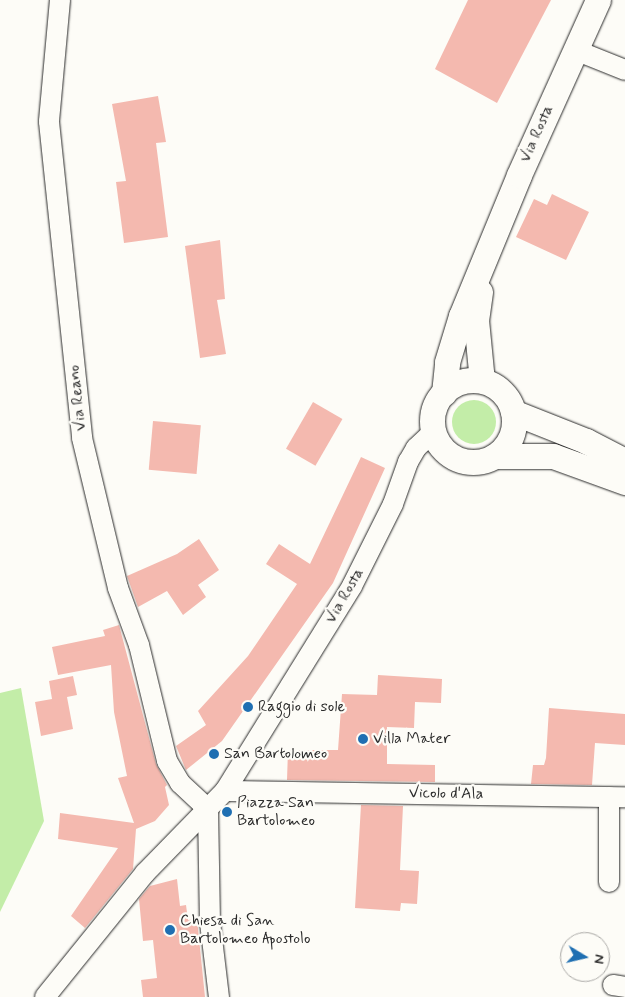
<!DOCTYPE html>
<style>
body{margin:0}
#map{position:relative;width:625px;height:997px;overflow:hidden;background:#fdfcf7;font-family:Mynerve,sans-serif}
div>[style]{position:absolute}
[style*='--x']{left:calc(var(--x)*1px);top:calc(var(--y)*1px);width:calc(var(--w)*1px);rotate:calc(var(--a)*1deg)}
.green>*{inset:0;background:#c3eda8}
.round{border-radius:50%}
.building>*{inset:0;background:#f4b9af;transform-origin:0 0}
.roads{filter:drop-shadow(0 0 1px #2b2b2b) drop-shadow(0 0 1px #2b2b2b)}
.minor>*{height:20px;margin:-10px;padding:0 10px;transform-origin:10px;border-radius:10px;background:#fdfcf7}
.tertiary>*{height:25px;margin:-12.5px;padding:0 12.5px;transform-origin:12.5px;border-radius:12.5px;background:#fdfcf7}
.tertiary>.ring{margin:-12.5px;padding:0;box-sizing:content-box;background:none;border:25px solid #fdfcf7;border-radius:50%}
.dots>*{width:14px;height:14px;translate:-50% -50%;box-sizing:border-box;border:2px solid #fdfcf7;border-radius:50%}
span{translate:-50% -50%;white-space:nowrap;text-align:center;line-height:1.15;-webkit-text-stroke:4.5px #fdfcf7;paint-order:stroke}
.street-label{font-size:16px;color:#2b2b2b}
.poi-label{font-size:16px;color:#2b2b2b}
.left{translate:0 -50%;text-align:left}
.north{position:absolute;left:560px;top:932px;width:50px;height:50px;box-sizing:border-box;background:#fdfcf7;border:1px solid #a9a8a5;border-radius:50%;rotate:99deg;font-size:14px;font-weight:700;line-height:20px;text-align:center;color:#2b2b2b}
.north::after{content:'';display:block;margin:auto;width:18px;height:22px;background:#1f6fb2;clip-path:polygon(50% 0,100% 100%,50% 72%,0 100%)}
</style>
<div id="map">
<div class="green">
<div class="round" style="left:452px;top:400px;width:44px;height:44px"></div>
<div style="clip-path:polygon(21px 688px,44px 821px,0 912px,0 693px)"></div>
</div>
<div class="building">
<div style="clip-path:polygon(468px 0,551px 0,497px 103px,435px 69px)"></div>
<div style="clip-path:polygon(158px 96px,166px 142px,156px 143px,168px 237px,124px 243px,116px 182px,126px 181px,112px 104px)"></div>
<div style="clip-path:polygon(552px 194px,589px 212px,566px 260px,516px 237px,534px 199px,547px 205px)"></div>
<div style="clip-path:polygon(220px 240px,225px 299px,217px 300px,226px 354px,200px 358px,185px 246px)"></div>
<div style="left:313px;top:402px;width:34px;height:54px;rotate:30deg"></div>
<div style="left:153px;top:421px;width:48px;height:49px;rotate:5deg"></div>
<div style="clip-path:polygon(361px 457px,385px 468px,333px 583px,222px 741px,186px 770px,176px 746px,206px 725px,198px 711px,248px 656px,297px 584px,266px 564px,279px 544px,310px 564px)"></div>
<div style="clip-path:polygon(199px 539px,219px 570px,198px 585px,206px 597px,183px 615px,167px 591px,138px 607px,127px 576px,177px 554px)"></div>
<div style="clip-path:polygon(119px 625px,156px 764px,167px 785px,165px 787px,169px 805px,155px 821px,136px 829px,133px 869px,85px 928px,71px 916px,118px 848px,58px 839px,60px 813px,134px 823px,118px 778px,127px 776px,114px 712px,111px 665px,58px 675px,52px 647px,105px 636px,103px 630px)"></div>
<div style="clip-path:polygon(378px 675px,442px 679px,441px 703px,415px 702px,414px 728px,387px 727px,387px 764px,435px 765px,435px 782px,287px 780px,288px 750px,338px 750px,342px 694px,377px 695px)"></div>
<div style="clip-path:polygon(73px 676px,77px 695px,67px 697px,73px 729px,41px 736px,35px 702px,52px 699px,49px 681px)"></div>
<div style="clip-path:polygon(549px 708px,625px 714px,625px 745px,595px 743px,592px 785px,531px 784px,533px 765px,544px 765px,546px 758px)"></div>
<div style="clip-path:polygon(361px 805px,403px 806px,400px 870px,419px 871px,417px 904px,401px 903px,400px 911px,355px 908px)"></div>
<div style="clip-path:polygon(177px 879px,180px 906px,186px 905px,188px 920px,197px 919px,205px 997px,143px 997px,141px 980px,157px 978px,153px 940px,143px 941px,139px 899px,150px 886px)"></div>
</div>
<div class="roads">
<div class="minor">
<div style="--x:60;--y:0;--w:122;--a:95.2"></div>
<div style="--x:49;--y:122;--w:318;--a:84"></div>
<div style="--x:82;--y:438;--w:154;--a:76.5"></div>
<div style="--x:118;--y:588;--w:61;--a:69.8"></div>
<div style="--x:139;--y:645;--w:119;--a:76.4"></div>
<div style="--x:167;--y:761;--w:26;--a:59"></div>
<div style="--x:180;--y:783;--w:38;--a:43"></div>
<div style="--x:208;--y:809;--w:113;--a:89"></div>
<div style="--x:210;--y:922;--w:76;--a:83.2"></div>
<div style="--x:575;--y:50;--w:54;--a:21.8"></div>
<div style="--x:225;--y:791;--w:400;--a:0.9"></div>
<div style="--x:609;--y:882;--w:85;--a:-90"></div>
<div style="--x:613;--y:985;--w:12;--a:9"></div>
<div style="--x:45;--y:997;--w:159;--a:-51.1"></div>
<div style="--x:145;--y:873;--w:115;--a:-45.7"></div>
<div style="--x:225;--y:791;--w:241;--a:-58.2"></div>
<div style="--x:352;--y:586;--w:92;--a:-63.4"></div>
<div style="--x:393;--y:504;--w:45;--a:-70.3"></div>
<div style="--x:408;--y:462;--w:16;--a:-60"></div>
<div style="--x:416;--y:448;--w:23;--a:-43"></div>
</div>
<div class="tertiary">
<div style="--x:480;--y:292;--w:28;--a:98"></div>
<div style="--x:476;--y:320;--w:61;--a:84.4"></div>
<div class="ring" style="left:432px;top:380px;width:57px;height:57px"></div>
<div style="--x:444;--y:393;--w:31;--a:-84"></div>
<div style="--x:447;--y:362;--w:48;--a:-73.1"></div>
<div style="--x:461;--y:316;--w:152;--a:-67.6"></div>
<div style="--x:519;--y:175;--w:192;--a:-65.7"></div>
<div style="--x:513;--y:412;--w:79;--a:21.7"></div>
<div style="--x:586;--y:441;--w:44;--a:27.1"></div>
<div style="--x:495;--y:456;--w:58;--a:0"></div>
<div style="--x:553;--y:456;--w:77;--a:19.9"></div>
</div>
</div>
<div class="dots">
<div style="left:248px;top:707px;background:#1f6fb2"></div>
<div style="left:363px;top:739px;background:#1f6fb2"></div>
<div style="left:214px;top:754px;background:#1f6fb2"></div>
<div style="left:227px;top:812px;background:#1f6fb2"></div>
<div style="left:170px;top:930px;background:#1f6fb2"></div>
</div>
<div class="street-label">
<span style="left:537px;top:134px;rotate:-66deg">Via Rosta</span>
<span style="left:78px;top:398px;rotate:-96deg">Via Reano</span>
<span style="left:345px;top:596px;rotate:-60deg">Via Rosta</span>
<span style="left:446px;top:794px;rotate:1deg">Vicolo d'Ala</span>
</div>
<div class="poi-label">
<span class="left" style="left:258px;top:707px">Raggio di sole</span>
<span class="left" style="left:373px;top:739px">Villa Mater</span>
<span class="left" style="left:224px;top:754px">San Bartolomeo</span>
<span class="left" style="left:237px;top:812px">Piazza San<br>Bartolomeo</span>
<span class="left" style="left:180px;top:930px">Chiesa di San<br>Bartolomeo Apostolo</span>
</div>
<div class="north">N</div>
</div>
